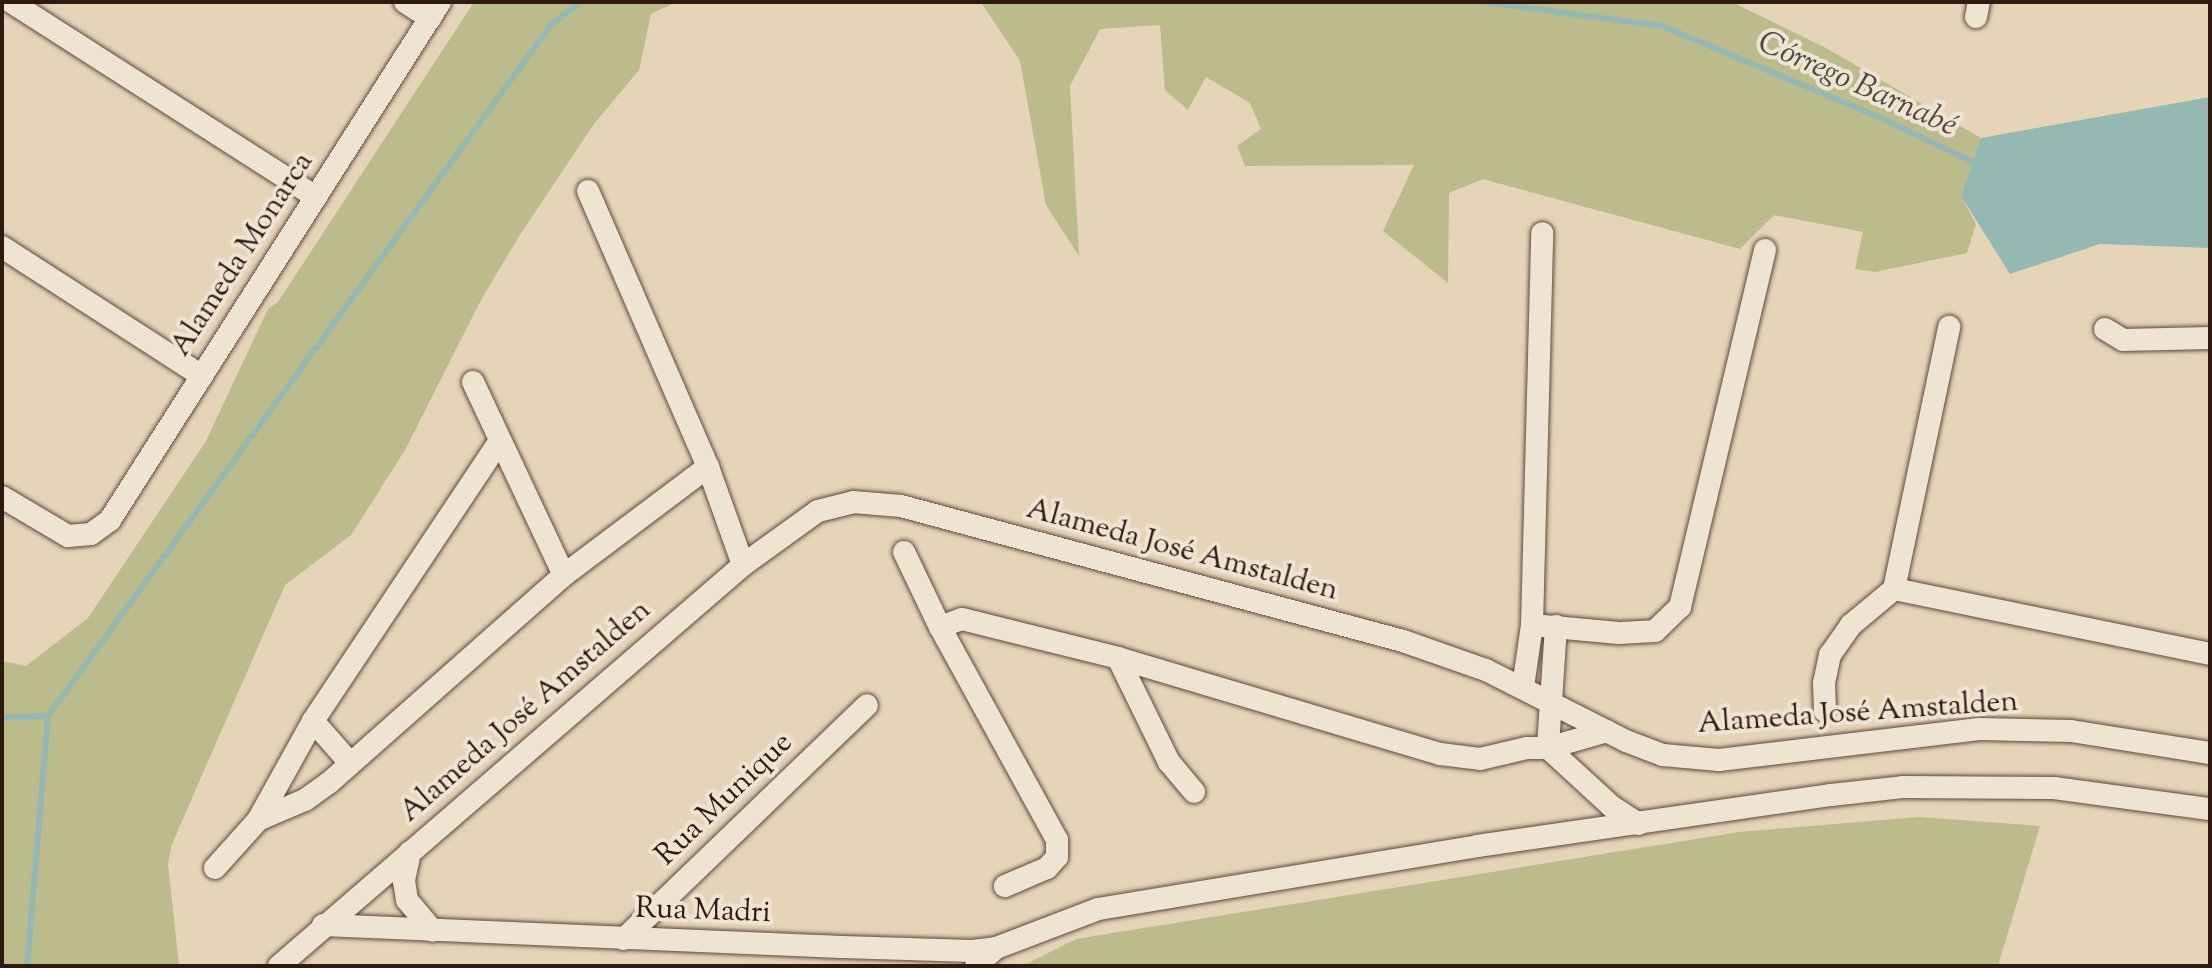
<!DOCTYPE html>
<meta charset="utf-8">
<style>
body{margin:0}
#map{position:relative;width:2212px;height:968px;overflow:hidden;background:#e6d4b9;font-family:"Sorts Mill Goudy",serif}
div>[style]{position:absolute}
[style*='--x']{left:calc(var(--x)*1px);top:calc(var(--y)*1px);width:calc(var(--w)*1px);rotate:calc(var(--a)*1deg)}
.green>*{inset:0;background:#bbbb8b}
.water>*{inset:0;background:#96b8b2}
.stream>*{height:6px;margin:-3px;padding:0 3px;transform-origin:3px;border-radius:3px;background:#96b8b2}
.roads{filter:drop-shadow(0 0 2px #5e4839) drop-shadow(0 0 2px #5e4839)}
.minor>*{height:22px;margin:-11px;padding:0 11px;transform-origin:11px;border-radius:11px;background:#efe3d2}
span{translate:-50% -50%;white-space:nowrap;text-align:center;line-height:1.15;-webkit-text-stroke:8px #efe3d2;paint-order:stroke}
.street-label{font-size:30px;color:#30190e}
.water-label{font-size:32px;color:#4f493f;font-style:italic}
.frame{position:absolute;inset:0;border:4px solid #30190e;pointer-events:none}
</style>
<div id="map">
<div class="green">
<div style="clip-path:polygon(474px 2px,676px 2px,651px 14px,639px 70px,594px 124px,518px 238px,481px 300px,405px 450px,351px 535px,285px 585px,172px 844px,168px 864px,179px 966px,2px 966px,2px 946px,5px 943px,2px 941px,2px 661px,26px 666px,88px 618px,206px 441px,268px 309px,278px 302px)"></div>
<div style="clip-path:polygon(976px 2px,1732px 2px,1826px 48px,1981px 138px,1961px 196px,1976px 224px,1967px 253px,1875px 272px,1855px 269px,1863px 232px,1774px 215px,1740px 249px,1483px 179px,1449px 193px,1448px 283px,1383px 231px,1414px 165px,1245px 166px,1237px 146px,1261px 129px,1250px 103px,1206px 77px,1188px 110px,1165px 90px,1160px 25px,1100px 29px,1070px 86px,1079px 256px,1046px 205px,1020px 61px,982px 4px)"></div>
<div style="clip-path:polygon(1919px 817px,2040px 826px,1998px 966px,1022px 966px,1076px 939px,1739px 832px)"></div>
</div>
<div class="water">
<div style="clip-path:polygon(2210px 97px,2210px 248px,2100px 244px,2010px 274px,1961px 196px,1981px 138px)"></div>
</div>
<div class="stream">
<div style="--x:1483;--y:2;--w:181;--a:7.6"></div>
<div style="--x:1662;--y:26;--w:247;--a:22.8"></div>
<div style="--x:1890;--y:122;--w:97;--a:25.8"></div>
<div style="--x:2;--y:717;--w:46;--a:-1.2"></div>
<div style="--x:48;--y:716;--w:855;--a:-53.95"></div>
<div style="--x:551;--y:25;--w:37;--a:-38"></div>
<div style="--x:27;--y:966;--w:251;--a:-85.2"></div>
</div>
<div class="roads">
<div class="minor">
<div style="--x:11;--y:2;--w:362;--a:32.6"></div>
<div style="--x:405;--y:2;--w:30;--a:33"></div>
<div style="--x:1976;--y:17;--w:15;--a:-79"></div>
<div style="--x:588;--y:191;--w:301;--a:66.5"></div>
<div style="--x:708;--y:467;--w:104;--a:70.3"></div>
<div style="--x:2;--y:247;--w:238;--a:32.8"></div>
<div style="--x:2105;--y:329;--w:21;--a:31"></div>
<div style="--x:2123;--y:340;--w:87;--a:-1.3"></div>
<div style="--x:473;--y:382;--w:213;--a:64.8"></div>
<div style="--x:2;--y:497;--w:77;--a:30.6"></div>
<div style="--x:68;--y:536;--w:23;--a:-5"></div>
<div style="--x:91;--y:534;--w:24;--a:-36"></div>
<div style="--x:110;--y:520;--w:614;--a:-57.5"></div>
<div style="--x:904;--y:552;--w:83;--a:64.4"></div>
<div style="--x:940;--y:627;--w:243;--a:61.2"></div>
<div style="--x:1057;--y:840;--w:17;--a:90"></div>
<div style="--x:1057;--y:857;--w:15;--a:132"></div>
<div style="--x:1047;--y:868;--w:46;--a:156.8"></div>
<div style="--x:1894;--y:589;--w:323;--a:11.6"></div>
<div style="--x:1532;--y:625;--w:87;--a:5.3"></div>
<div style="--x:1619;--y:633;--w:36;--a:-3"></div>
<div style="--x:1655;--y:631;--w:35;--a:-44"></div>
<div style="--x:1680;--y:607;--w:367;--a:-76.6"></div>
<div style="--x:1556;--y:626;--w:122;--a:93.8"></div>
<div style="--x:1548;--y:748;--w:86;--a:42.6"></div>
<div style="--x:1611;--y:806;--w:33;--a:33"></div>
<div style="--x:940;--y:627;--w:23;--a:-20"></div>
<div style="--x:962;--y:619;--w:161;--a:14"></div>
<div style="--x:1118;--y:658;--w:336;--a:16.6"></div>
<div style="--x:1440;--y:754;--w:40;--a:7.1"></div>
<div style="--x:1480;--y:759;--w:48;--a:-13.2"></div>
<div style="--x:1527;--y:748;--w:21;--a:0"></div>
<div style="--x:1548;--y:748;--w:61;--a:-16.1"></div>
<div style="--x:1118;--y:658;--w:116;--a:63.9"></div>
<div style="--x:1169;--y:762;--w:39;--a:50"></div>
<div style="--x:1523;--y:687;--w:63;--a:-81.7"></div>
<div style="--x:1532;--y:625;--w:392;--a:-88.5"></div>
<div style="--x:1825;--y:711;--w:28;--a:-92"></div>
<div style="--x:1824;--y:683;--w:29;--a:-78"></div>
<div style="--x:1830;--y:655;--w:37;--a:-55"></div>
<div style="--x:1851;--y:625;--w:56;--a:-39.9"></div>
<div style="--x:1894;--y:589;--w:268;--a:-78.1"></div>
<div style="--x:313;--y:721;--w:56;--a:48.6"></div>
<div style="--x:258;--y:820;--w:51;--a:-23.1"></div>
<div style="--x:305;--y:800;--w:31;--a:-36"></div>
<div style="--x:330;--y:782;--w:312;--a:-41.5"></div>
<div style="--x:564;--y:575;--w:180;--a:-36.9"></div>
<div style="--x:410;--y:852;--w:30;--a:102"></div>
<div style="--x:404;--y:881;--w:19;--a:81"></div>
<div style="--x:407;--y:900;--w:40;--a:50"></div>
<div style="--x:215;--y:868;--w:64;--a:-48.1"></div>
<div style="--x:258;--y:820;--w:113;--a:-60.9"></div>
<div style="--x:313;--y:721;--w:335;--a:-56.3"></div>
<div style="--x:323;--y:925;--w:519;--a:2.43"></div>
<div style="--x:842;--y:947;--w:130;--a:1.8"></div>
<div style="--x:972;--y:951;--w:24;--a:-7"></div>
<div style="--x:624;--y:939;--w:337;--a:-43.9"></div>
<div style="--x:279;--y:966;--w:613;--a:-40.83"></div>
<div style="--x:743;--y:565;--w:92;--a:-35.8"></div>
<div style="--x:818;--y:511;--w:36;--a:-14"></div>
<div style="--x:853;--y:502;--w:48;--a:4.8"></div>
<div style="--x:901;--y:506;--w:520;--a:15.05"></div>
<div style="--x:1403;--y:641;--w:88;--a:19.3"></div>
<div style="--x:1486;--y:670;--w:157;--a:26.9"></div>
<div style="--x:1626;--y:741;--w:40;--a:21"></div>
<div style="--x:1663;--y:755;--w:56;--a:5.1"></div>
<div style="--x:1719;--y:760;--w:262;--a:-6.8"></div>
<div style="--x:1979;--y:729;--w:92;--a:1.2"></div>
<div style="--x:2071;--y:731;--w:141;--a:9"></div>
<div style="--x:976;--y:966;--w:27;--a:-42"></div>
<div style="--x:996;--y:948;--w:109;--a:-20.9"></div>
<div style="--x:1098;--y:909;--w:384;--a:-9.4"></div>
<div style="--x:1477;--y:846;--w:358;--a:-8.2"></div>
<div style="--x:1831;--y:795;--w:72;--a:-6.3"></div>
<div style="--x:1903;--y:787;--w:151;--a:0.4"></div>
<div style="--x:2054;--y:788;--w:157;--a:7.7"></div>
</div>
</div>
<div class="street-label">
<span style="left:243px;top:255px;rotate:-57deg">Alameda Monarca</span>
<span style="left:1182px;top:551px;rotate:15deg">Alameda José Amstalden</span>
<span style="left:526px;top:712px;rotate:-41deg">Alameda José Amstalden</span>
<span style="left:1858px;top:714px;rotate:-4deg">Alameda José Amstalden</span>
<span style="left:725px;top:800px;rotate:-44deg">Rua Munique</span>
<span style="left:703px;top:912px;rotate:2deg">Rua Madri</span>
</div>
<div class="water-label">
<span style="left:1857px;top:85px;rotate:24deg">Córrego Barnabé</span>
</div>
<div class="frame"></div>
</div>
